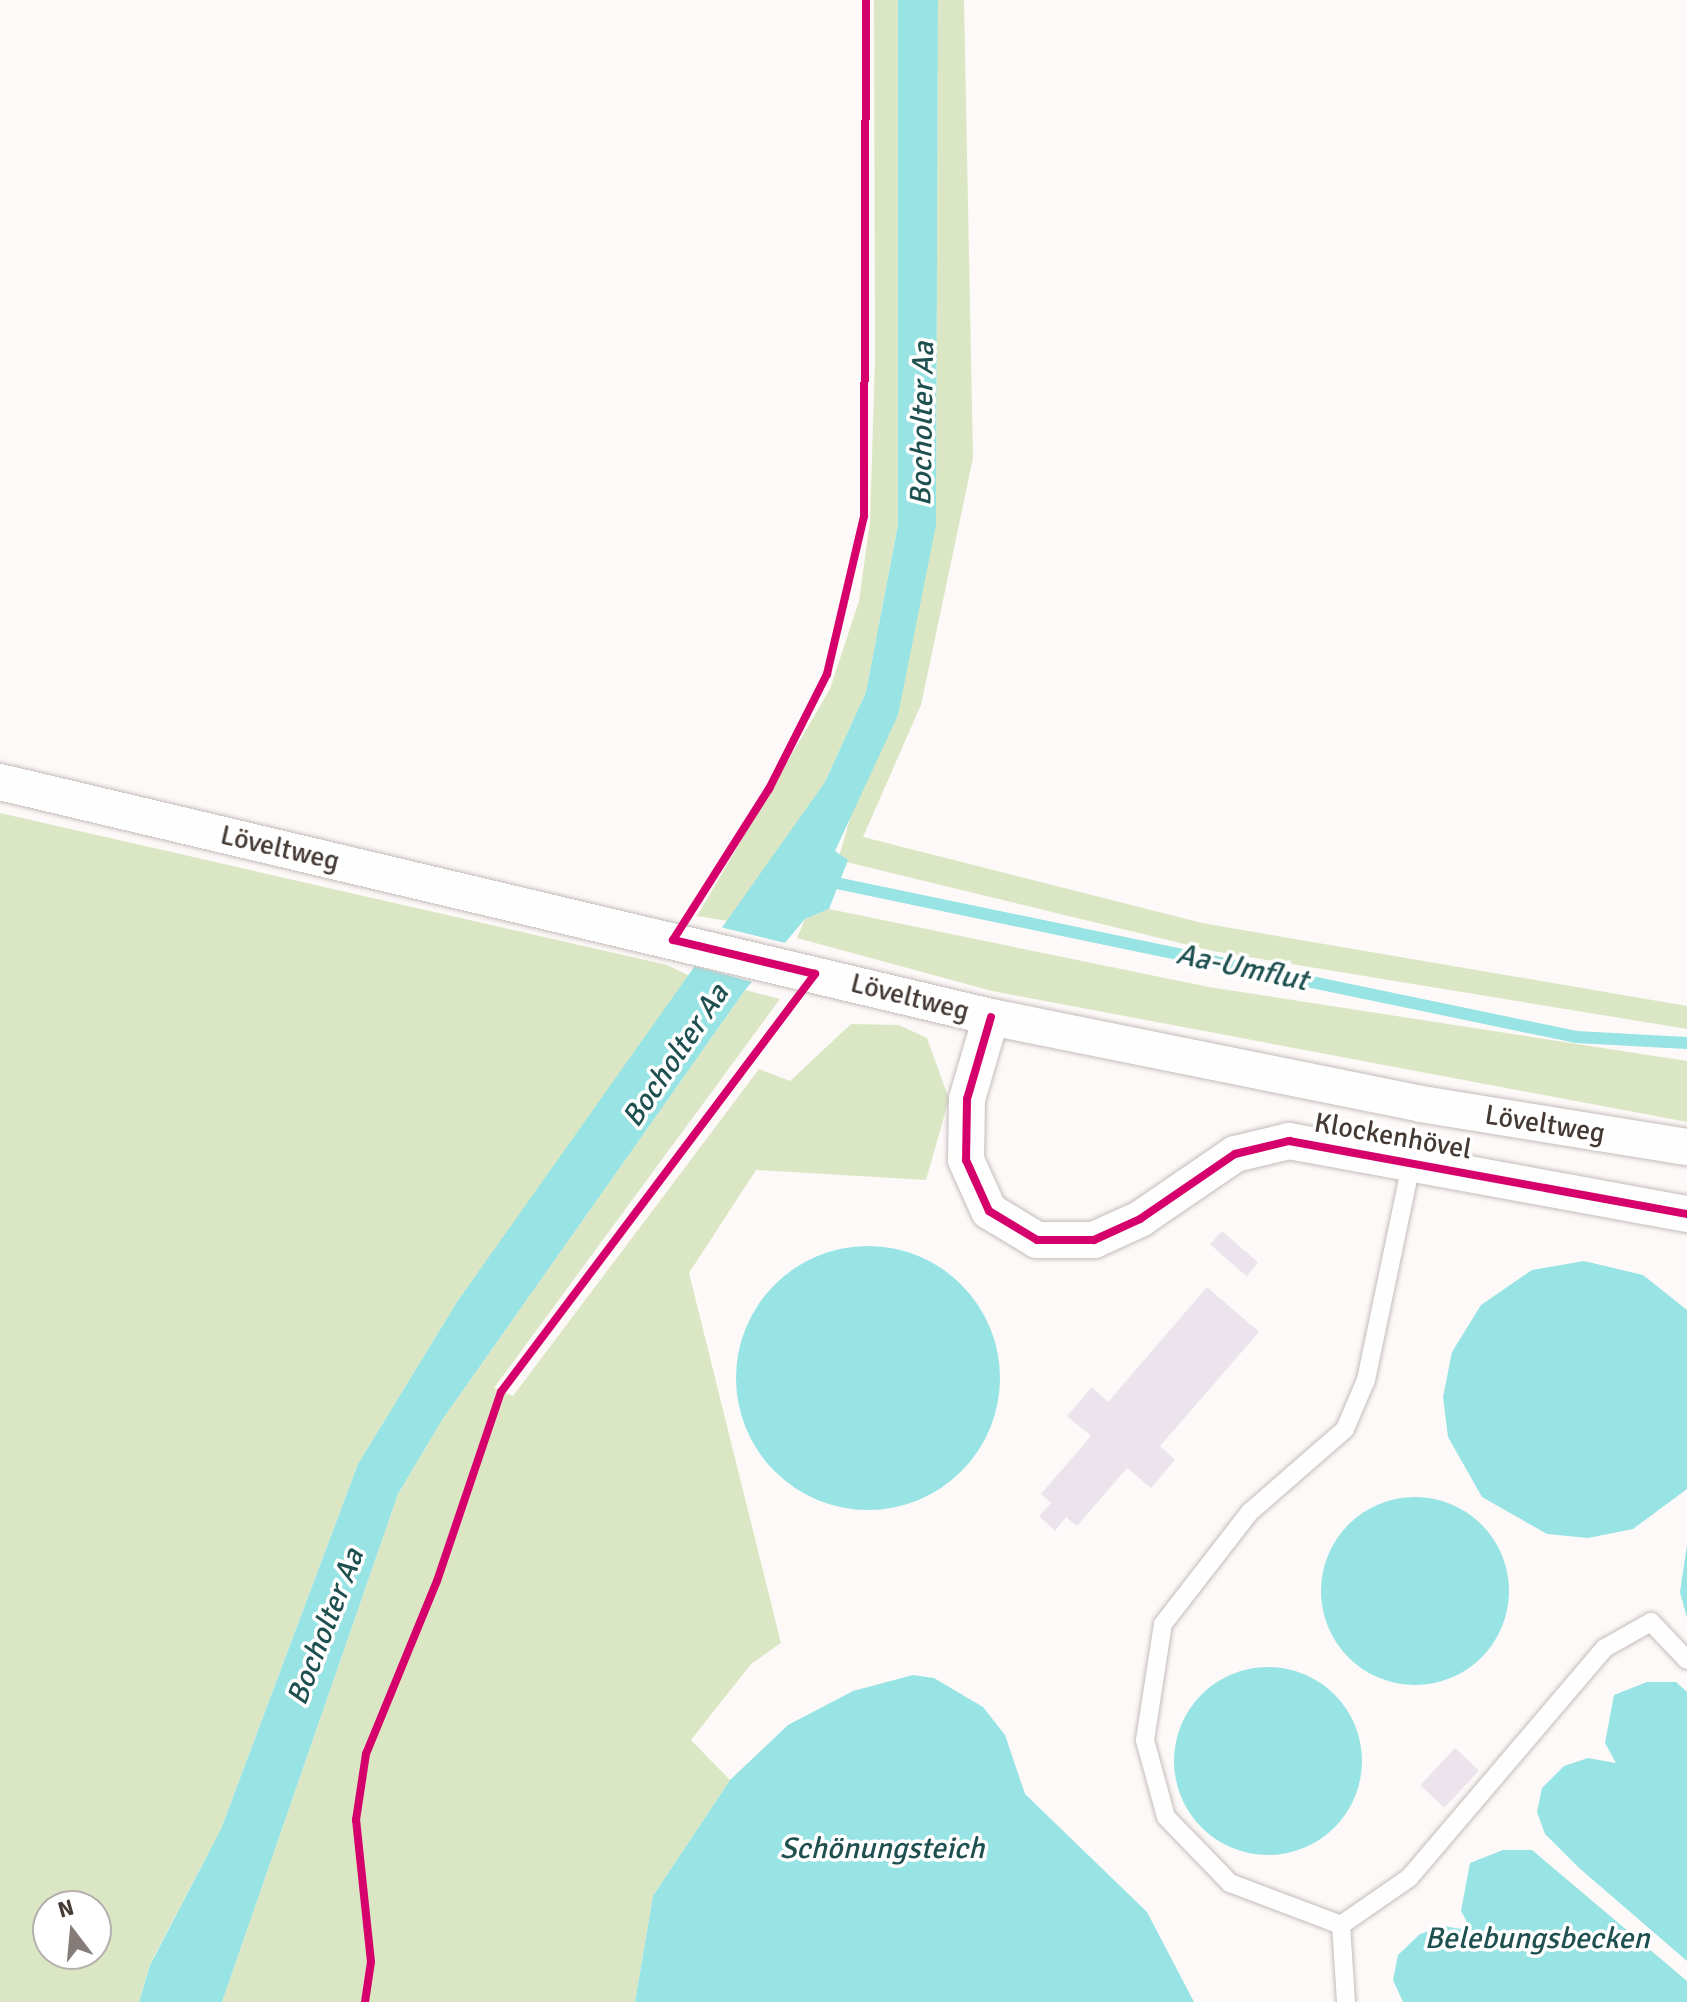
<!DOCTYPE html>
<meta charset="utf-8">
<style>
body{margin:0}
#map{position:relative;width:1687px;height:2002px;overflow:hidden;background:#fdf9f8;font-family:Signika,sans-serif}
div>[style]{position:absolute}
[style*='--x']{left:calc(var(--x)*1px);top:calc(var(--y)*1px);width:calc(var(--w)*1px);rotate:calc(var(--a)*1deg)}
.green>*{inset:0;background:#dbe7c4}
.water>*{inset:0;background:#98e3e4}
.round{border-radius:50%}
.pier>*{inset:0;background:#fdf9f8}
.stream>*{height:12px;margin:-6px;padding:0 6px;transform-origin:6px;border-radius:6px;background:#98e3e4}
.building>*{inset:0;background:#ebe4ec;transform-origin:0 0}
.roads{filter:drop-shadow(0 0 2px #c3bcba) drop-shadow(0 0 2px #c3bcba)}
.lane>*{height:18px;margin:-9px;padding:0 9px;transform-origin:9px;border-radius:9px;background:#fffefe}
.street>*{height:36px;margin:-18px;padding:0 18px;transform-origin:18px;border-radius:18px;background:#fffefe}
.cycleway>*{height:8px;margin:-4px;padding:0 4px;transform-origin:4px;border-radius:4px;background:#d6006c}
span{translate:-50% -50%;white-space:nowrap;text-align:center;line-height:1.15;-webkit-text-stroke:7px #fff;paint-order:stroke}
.street-label{font-size:28px;color:#453934}
.water-label{font-size:30px;color:#1f5050;font-style:italic}
.north{position:absolute;left:32px;top:1890px;width:80px;height:80px;box-sizing:border-box;background:#fff;border:2px solid #b5b0ae;border-radius:50%;rotate:344deg;font-size:22px;font-weight:700;line-height:32px;text-align:center;color:#453934}
.north::after{content:'';display:block;margin:auto;width:28px;height:36px;background:#857c79;clip-path:polygon(50% 0,100% 100%,50% 72%,0 100%)}
</style>
<div id="map">
<div class="green">
<div style="clip-path:polygon(874px 0,898px 0,898px 525px,866px 692px,825px 782px,728px 921px,697px 916px,830px 689px,859px 601px,870px 521px,875px 360px)"></div>
<div style="clip-path:polygon(938px 0,964px 0,973px 458px,921px 705px,863px 837px,1202px 923px,1687px 1006px,1687px 1029px,1213px 951px,838px 860px,936px 525px)"></div>
<div style="clip-path:polygon(evenodd,0 813px,667px 965px,692px 977px,457px 1302px,358px 1464px,221px 1829px,150px 1964px,139px 2002px,0 2002px,0 813px,48px 1906px,96px 1906px,96px 1954px,48px 1954px,48px 1906px)"></div>
<div style="clip-path:polygon(829px 909px,1209px 987px,1687px 1061px,1687px 1122px,992px 991px,797px 938px,805px 919px)"></div>
<div style="clip-path:polygon(745px 990px,780px 999px,494px 1388px,513px 1396px,759px 1069px,790px 1081px,851px 1024px,899px 1025px,927px 1038px,949px 1099px,926px 1180px,756px 1170px,689px 1273px,781px 1643px,751px 1664px,691px 1740px,730px 1780px,653px 1896px,635px 2002px,222px 2002px,398px 1494px,442px 1420px)"></div>
</div>
<div class="water">
<div style="clip-path:polygon(898px 0,938px 0,936px 525px,898px 715px,835px 851px,848px 860px,829px 909px,805px 919px,745px 990px,442px 1420px,398px 1494px,222px 2002px,139px 2002px,150px 1965px,221px 1829px,358px 1464px,457px 1302px,825px 782px,866px 692px,898px 525px)"></div>
<div class="round" style="left:736px;top:1246px;width:264px;height:264px"></div>
<div style="clip-path:polygon(1584px 1261px,1643px 1275px,1687px 1310px,1687px 1489px,1633px 1529px,1588px 1538px,1547px 1534px,1482px 1497px,1448px 1437px,1443px 1397px,1452px 1352px,1481px 1305px,1532px 1270px)"></div>
<div class="round" style="left:1321px;top:1497px;width:188px;height:188px"></div>
<div style="clip-path:polygon(1687px 1545px,1687px 1618px,1680px 1592px)"></div>
<div class="round" style="left:1174px;top:1667px;width:188px;height:188px"></div>
<div style="clip-path:polygon(913px 1675px,934px 1678px,983px 1707px,1005px 1735px,1025px 1794px,1147px 1912px,1194px 2002px,635px 2002px,653px 1896px,730px 1780px,788px 1725px,853px 1691px)"></div>
<div style="clip-path:polygon(1647px 1682px,1676px 1682px,1687px 1692px,1687px 1961px,1578px 1867px,1545px 1834px,1537px 1812px,1542px 1788px,1564px 1766px,1588px 1758px,1616px 1763px,1605px 1743px,1614px 1695px)"></div>
<div style="clip-path:polygon(1503px 1850px,1532px 1850px,1687px 1981px,1687px 2002px,1403px 2002px,1393px 1980px,1398px 1955px,1420px 1934px,1444px 1926px,1472px 1931px,1461px 1911px,1470px 1863px)"></div>
</div>
<div class="pier">
<div style="clip-path:polygon(720px 927px,789px 944px,756px 983px,694px 966px)"></div>
</div>
<div class="stream">
<div style="--x:822;--y:880;--w:770;--a:11.76"></div>
<div style="--x:1576;--y:1037;--w:111;--a:3.1"></div>
</div>
<div class="building">
<div style="left:1222px;top:1231px;width:48px;height:18px;rotate:41deg"></div>
<div style="clip-path:polygon(1207px 1287px,1259px 1332px,1160px 1446px,1175px 1460px,1151px 1488px,1127px 1468px,1077px 1526px,1066px 1517px,1055px 1531px,1039px 1516px,1051px 1503px,1041px 1494px,1091px 1436px,1067px 1416px,1092px 1387px,1108px 1402px)"></div>
<div style="left:1455px;top:1748px;width:33px;height:51px;rotate:43deg"></div>
</div>
<div class="roads">
<div class="lane">
<div style="--x:1341;--y:1925;--w:83;--a:-34.7"></div>
<div style="--x:1409;--y:1878;--w:302;--a:-49.6"></div>
<div style="--x:1605;--y:1648;--w:53;--a:-29.5"></div>
<div style="--x:1651;--y:1622;--w:52;--a:46.5"></div>
<div style="--x:1346;--y:2002;--w:77;--a:-93.7"></div>
<div style="--x:1341;--y:1925;--w:119;--a:-159.3"></div>
<div style="--x:1230;--y:1883;--w:92;--a:-134.1"></div>
<div style="--x:1166;--y:1817;--w:80;--a:-105.3"></div>
<div style="--x:1145;--y:1740;--w:117;--a:-81.2"></div>
<div style="--x:1163;--y:1624;--w:142;--a:-52.2"></div>
<div style="--x:1250;--y:1512;--w:126;--a:-41.1"></div>
<div style="--x:1345;--y:1429;--w:53;--a:-66.8"></div>
<div style="--x:1366;--y:1380;--w:226;--a:-78.2"></div>
</div>
<div class="street">
<div style="--x:0;--y:782;--w:1018;--a:13.34"></div>
<div style="--x:991;--y:1017;--w:439;--a:11.4"></div>
<div style="--x:1421;--y:1104;--w:269;--a:9.2"></div>
<div style="--x:991;--y:1017;--w:85;--a:106.3"></div>
<div style="--x:967;--y:1099;--w:61;--a:90.9"></div>
<div style="--x:966;--y:1160;--w:56;--a:65.7"></div>
<div style="--x:989;--y:1211;--w:56;--a:31.1"></div>
<div style="--x:1037;--y:1240;--w:57;--a:0"></div>
<div style="--x:1094;--y:1240;--w:51;--a:-24.5"></div>
<div style="--x:1140;--y:1219;--w:115;--a:-34.4"></div>
<div style="--x:1235;--y:1154;--w:56;--a:-13.5"></div>
<div style="--x:1289;--y:1141;--w:405;--a:10.4"></div>
</div>
</div>
<div class="cycleway">
<div style="--x:991;--y:1017;--w:85;--a:106.3"></div>
<div style="--x:967;--y:1099;--w:61;--a:90.9"></div>
<div style="--x:966;--y:1160;--w:56;--a:65.7"></div>
<div style="--x:989;--y:1211;--w:56;--a:31.1"></div>
<div style="--x:1037;--y:1240;--w:57;--a:0"></div>
<div style="--x:1094;--y:1240;--w:51;--a:-24.5"></div>
<div style="--x:1140;--y:1219;--w:115;--a:-34.4"></div>
<div style="--x:1235;--y:1154;--w:56;--a:-13.5"></div>
<div style="--x:1289;--y:1141;--w:405;--a:10.4"></div>
<div style="--x:365;--y:2002;--w:40;--a:-81.5"></div>
<div style="--x:371;--y:1962;--w:143;--a:-96"></div>
<div style="--x:356;--y:1820;--w:67;--a:-81.4"></div>
<div style="--x:366;--y:1754;--w:187;--a:-67.7"></div>
<div style="--x:437;--y:1581;--w:200;--a:-71.3"></div>
<div style="--x:501;--y:1392;--w:523;--a:-53.09"></div>
<div style="--x:815;--y:974;--w:146;--a:-166.5"></div>
<div style="--x:673;--y:940;--w:179;--a:-57.6"></div>
<div style="--x:769;--y:789;--w:129;--a:-63.2"></div>
<div style="--x:827;--y:674;--w:162;--a:-76.8"></div>
<div style="--x:864;--y:516;--w:516;--a:-89.78"></div>
</div>
<div class="street-label">
<span style="left:280px;top:848px;rotate:13deg">Löveltweg</span>
<span style="left:910px;top:997px;rotate:14deg">Löveltweg</span>
<span style="left:1545px;top:1124px;rotate:9deg">Löveltweg</span>
<span style="left:1393px;top:1136px;rotate:10deg">Klockenhövel</span>
</div>
<div class="water-label">
<span style="left:923px;top:424px;rotate:-89deg">Bocholter Aa</span>
<span style="left:1242px;top:968px;rotate:12deg">Aa-Umflut</span>
<span style="left:676px;top:1056px;rotate:-56deg">Bocholter Aa</span>
<span style="left:326px;top:1627px;rotate:-69deg">Bocholter Aa</span>
<span style="left:882px;top:1849px">Schönungsteich</span>
<span style="left:1537px;top:1939px">Belebungsbecken</span>
</div>
<div class="north">N</div>
</div>
